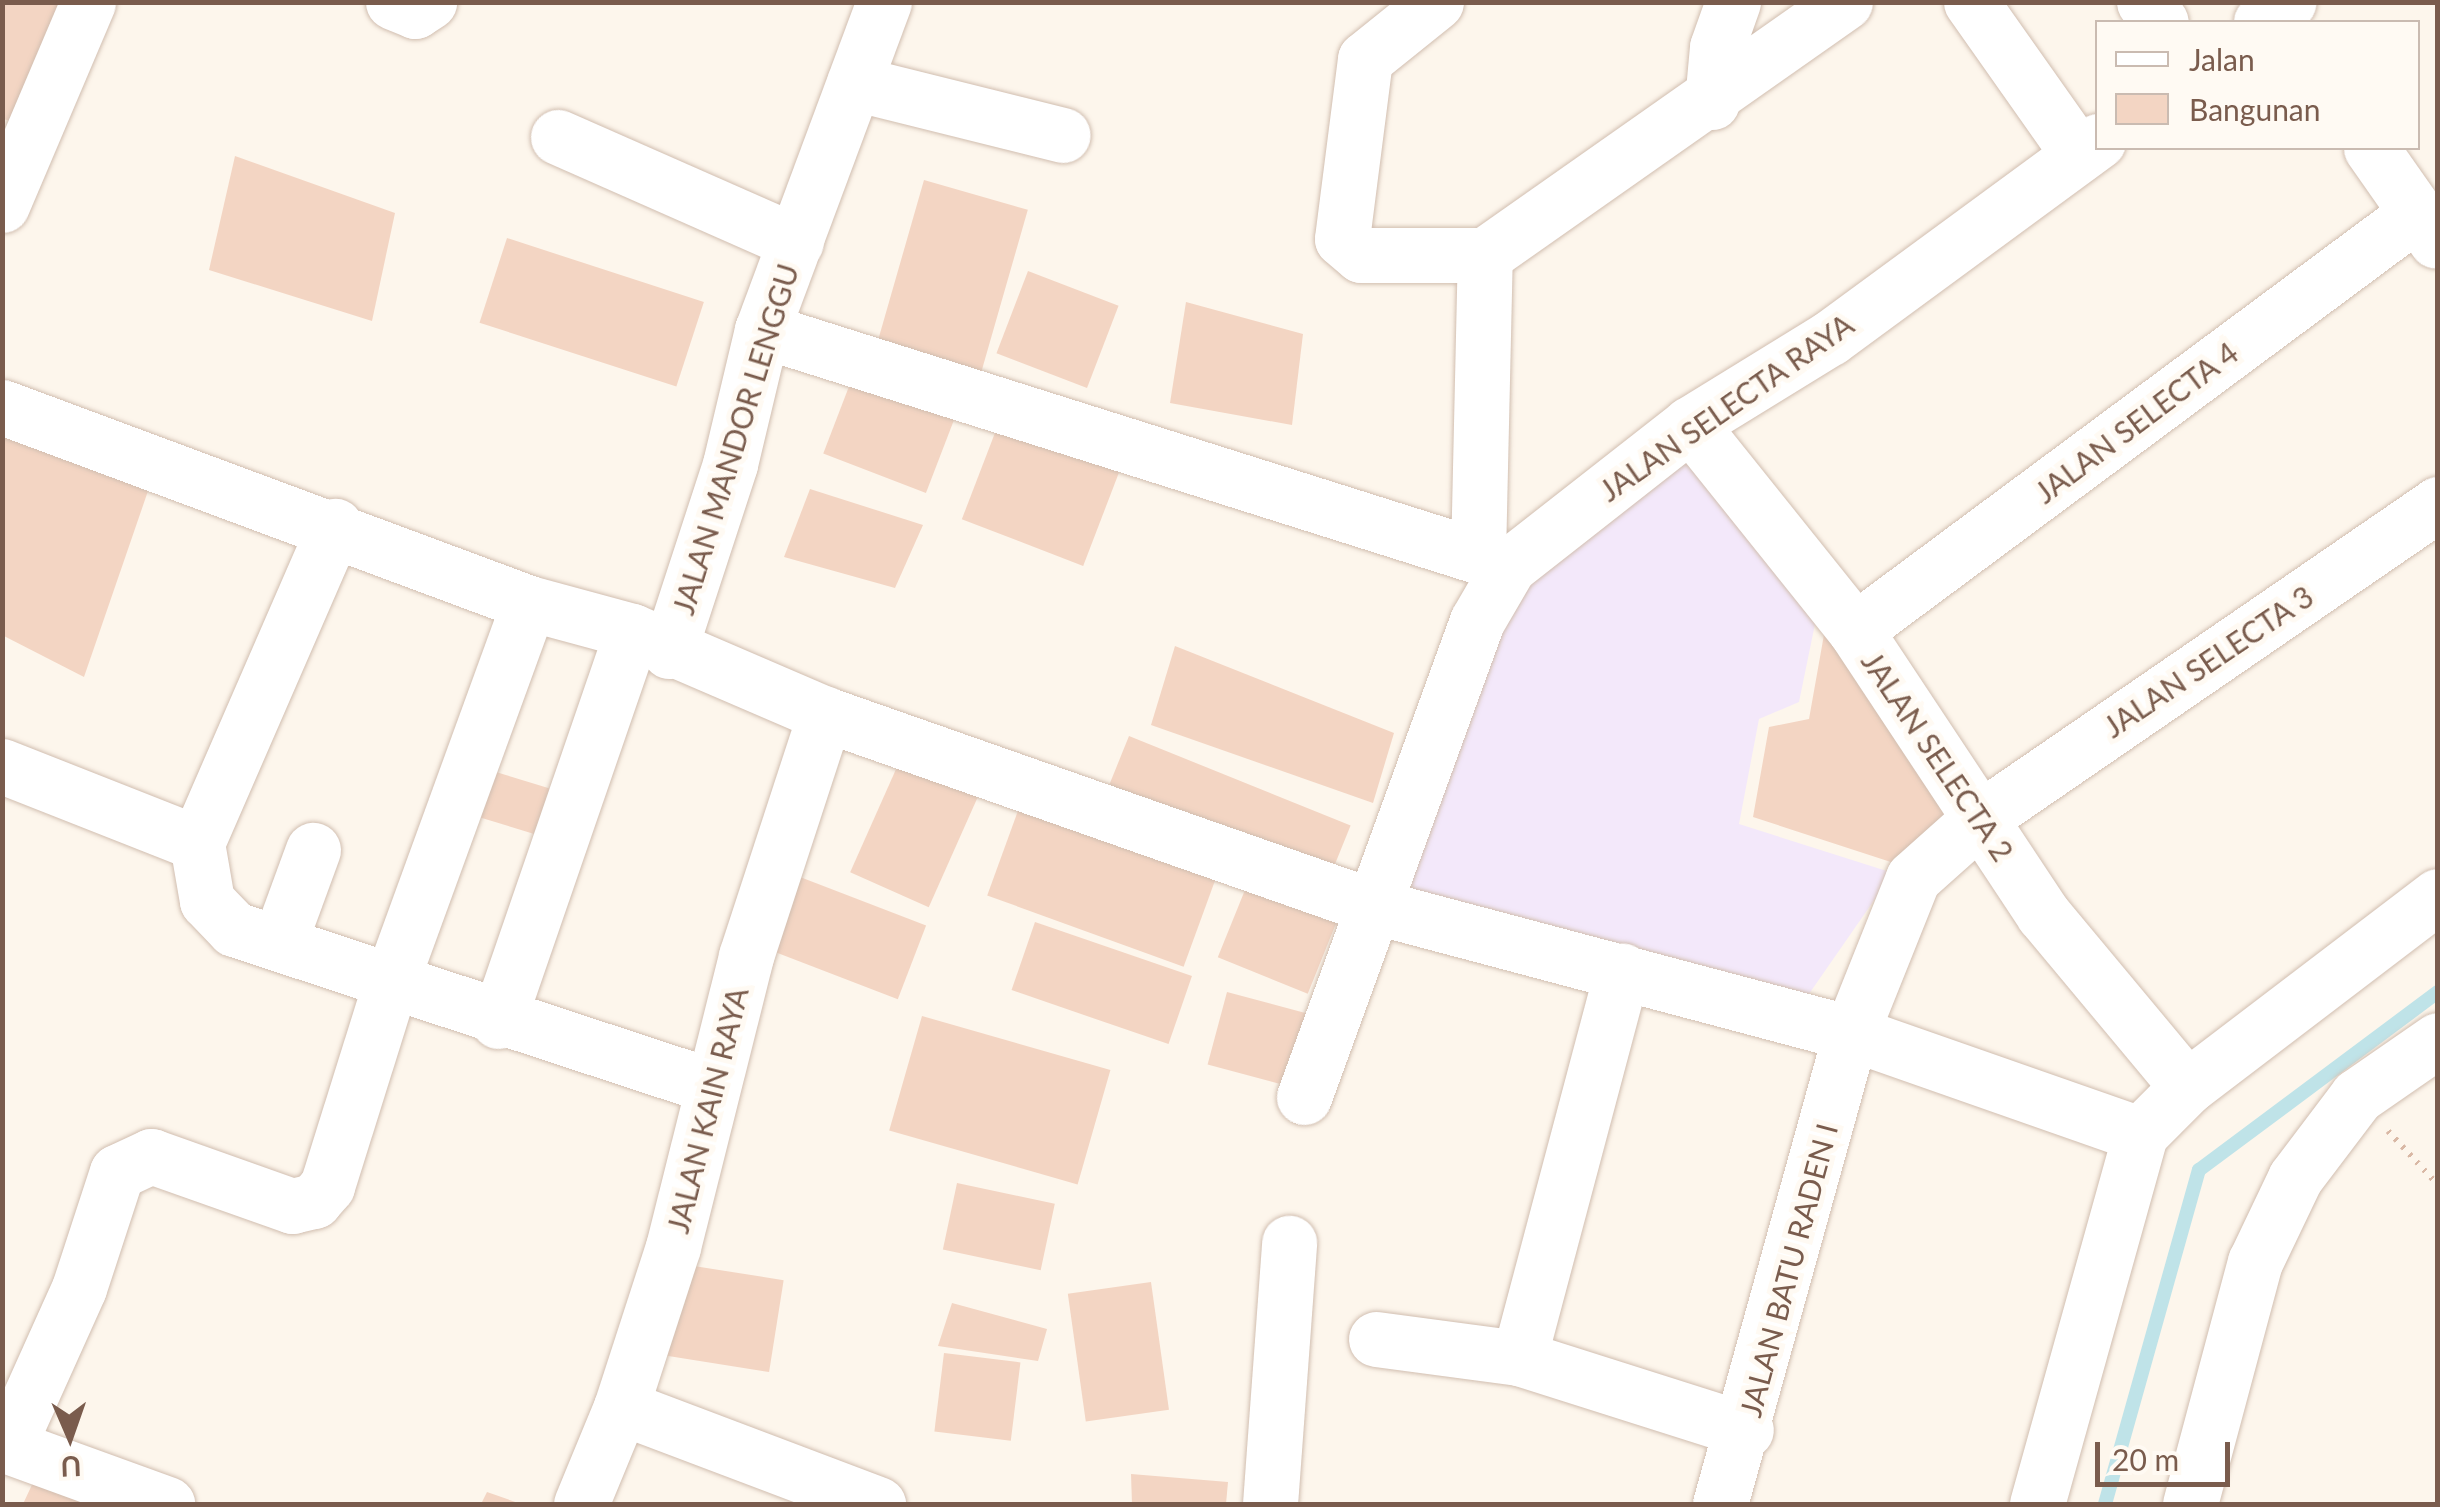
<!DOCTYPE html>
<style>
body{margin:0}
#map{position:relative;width:2440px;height:1507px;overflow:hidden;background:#fdf6ec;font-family:Lato,sans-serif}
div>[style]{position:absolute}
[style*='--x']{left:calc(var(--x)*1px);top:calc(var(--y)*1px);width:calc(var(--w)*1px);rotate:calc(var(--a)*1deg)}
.education>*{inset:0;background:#f3e8fa}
.stream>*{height:14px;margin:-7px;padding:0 7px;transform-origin:7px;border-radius:7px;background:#bfe3e8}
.building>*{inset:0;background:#f3d5c3;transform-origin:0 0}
.path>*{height:6px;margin-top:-3px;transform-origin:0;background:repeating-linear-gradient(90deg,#d9b8a5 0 2.5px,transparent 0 10.5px)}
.roads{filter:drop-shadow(0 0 2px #d1beb0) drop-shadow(0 0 2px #d1beb0)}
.minor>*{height:55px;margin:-27.5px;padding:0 27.5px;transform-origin:27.5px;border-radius:27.5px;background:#fff}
span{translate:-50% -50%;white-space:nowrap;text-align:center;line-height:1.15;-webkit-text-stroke:10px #fffaf3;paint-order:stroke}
.street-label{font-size:30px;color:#7a5c4d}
.frame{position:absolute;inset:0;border:5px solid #7a5c4d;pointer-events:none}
.legend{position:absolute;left:2095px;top:20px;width:325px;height:130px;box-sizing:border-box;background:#fffaf3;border:2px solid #cabbb1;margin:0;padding:12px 18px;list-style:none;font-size:30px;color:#7a5c4d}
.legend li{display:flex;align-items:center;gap:20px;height:50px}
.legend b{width:50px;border:2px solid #cabbb1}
.north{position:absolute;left:20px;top:1387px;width:100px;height:100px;-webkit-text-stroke:8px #fffaf3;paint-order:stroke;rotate:178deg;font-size:28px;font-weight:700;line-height:40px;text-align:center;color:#7a5c4d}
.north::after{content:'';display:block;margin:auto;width:35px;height:45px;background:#7a5c4d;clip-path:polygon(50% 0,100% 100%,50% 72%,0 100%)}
.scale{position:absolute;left:2095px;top:1442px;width:135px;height:45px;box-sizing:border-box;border:5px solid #7a5c4d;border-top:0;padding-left:12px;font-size:30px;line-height:35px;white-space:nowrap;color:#7a5c4d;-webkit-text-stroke:8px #fffaf3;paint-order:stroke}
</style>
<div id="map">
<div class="education">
<div style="clip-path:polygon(1693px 448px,1815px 624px,1799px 702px,1759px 719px,1739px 824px,1893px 873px,1802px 1004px,1384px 893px,1518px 572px)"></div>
</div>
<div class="stream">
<div style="--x:2105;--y:1504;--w:347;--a:-74.3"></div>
<div style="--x:2199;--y:1170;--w:298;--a:-36.7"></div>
</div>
<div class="building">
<div style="clip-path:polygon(2px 2px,64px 2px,21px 123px,2px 119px)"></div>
<div style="clip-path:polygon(235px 156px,395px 213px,372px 321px,209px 270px)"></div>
<div style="left:924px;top:180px;width:108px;height:174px;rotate:16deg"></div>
<div style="left:507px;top:238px;width:207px;height:89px;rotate:18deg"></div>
<div style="left:1028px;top:271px;width:97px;height:88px;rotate:21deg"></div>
<div style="clip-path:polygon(1186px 302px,1303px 334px,1292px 425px,1170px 403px)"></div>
<div style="left:853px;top:376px;width:110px;height:83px;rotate:21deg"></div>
<div style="left:998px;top:425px;width:130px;height:101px;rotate:21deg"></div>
<div style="clip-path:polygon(2px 427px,148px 491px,84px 677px,2px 635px)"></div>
<div style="clip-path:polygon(810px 489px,923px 525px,895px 588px,784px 557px)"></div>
<div style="clip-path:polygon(1825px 629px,1968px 817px,1900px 865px,1753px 817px,1769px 727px,1809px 719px)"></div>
<div style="clip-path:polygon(1175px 646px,1394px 733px,1373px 803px,1151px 725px)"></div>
<div style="left:1129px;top:736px;width:239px;height:65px;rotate:22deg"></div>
<div style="left:901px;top:758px;width:86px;height:125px;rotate:24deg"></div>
<div style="left:486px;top:769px;width:77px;height:48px;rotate:17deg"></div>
<div style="left:1019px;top:808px;width:209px;height:93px;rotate:20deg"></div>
<div style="left:787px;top:872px;width:149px;height:79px;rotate:21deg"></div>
<div style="left:1247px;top:885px;width:97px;height:78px;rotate:22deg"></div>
<div style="left:1035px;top:922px;width:166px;height:72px;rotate:19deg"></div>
<div style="left:1227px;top:992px;width:84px;height:75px;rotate:15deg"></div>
<div style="left:922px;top:1016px;width:196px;height:119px;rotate:16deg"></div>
<div style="left:957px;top:1183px;width:100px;height:68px;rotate:12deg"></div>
<div style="left:675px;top:1263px;width:110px;height:93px;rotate:9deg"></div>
<div style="left:1151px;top:1282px;width:129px;height:84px;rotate:82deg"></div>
<div style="clip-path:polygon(952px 1303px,1047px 1329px,1038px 1361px,938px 1346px)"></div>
<div style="left:944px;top:1353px;width:77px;height:79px;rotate:7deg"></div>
<div style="clip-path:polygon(37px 1474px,108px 1504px,23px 1504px)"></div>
<div style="clip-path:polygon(1131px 1474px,1228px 1482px,1226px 1504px,1132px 1504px)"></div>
<div style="clip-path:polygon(487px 1492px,521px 1504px,481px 1504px)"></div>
</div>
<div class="path">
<div style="--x:2388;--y:1131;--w:74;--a:47.2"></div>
</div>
<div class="roads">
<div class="minor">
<div style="--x:393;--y:2;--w:24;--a:22"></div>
<div style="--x:415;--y:11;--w:17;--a:-33"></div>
<div style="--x:1436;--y:2;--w:91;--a:141.2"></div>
<div style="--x:1365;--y:59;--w:181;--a:97.3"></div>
<div style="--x:1342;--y:239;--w:25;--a:40"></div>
<div style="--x:1361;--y:255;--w:124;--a:0"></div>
<div style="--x:1971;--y:2;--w:187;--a:54.8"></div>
<div style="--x:2144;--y:2;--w:26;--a:50"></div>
<div style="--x:2261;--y:22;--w:34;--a:-36"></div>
<div style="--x:854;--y:83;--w:215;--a:14"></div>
<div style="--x:1712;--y:102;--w:55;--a:-84.8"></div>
<div style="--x:1717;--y:47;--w:48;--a:-70.4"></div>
<div style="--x:558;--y:137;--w:260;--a:23.8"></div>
<div style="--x:2371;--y:148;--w:113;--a:55"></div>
<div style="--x:2;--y:205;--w:220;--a:-67"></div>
<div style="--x:762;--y:330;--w:783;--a:17.53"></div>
<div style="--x:2;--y:407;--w:562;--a:20.4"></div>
<div style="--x:529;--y:603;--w:107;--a:15.2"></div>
<div style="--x:632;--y:631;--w:210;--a:23.3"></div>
<div style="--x:825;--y:714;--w:577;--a:19.35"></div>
<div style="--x:1369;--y:905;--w:499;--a:14.9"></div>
<div style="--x:1851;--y:1033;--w:306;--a:19.3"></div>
<div style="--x:1690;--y:424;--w:264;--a:51.3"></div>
<div style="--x:1855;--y:630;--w:341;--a:56.5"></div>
<div style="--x:2043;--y:914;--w:225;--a:50.2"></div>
<div style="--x:1478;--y:556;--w:301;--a:-88.7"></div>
<div style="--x:1485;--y:255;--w:440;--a:-35.1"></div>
<div style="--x:1855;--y:630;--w:700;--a:-36.58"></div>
<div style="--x:669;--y:651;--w:197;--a:-71.9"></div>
<div style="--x:730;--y:464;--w:138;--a:-76.6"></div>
<div style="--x:762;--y:330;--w:350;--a:-69.6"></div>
<div style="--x:2;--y:766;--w:210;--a:21.5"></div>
<div style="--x:197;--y:843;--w:59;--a:80.2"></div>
<div style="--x:207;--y:901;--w:39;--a:46"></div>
<div style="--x:234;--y:929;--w:500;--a:18.2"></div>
<div style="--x:197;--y:843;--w:346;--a:-66.5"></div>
<div style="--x:280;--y:940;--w:96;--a:-69.9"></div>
<div style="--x:498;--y:1021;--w:412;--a:-71"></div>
<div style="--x:1304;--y:1097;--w:506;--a:-70.03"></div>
<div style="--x:1477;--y:621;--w:64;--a:-59.8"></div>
<div style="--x:1509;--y:566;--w:230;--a:-38.1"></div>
<div style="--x:1690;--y:424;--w:164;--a:-31.6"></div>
<div style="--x:1830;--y:338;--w:333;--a:-36.3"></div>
<div style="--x:1376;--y:1339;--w:144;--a:7.6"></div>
<div style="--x:1519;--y:1358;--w:238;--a:17.6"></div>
<div style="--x:1519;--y:1358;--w:401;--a:-75.1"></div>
<div style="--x:621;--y:1407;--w:275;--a:20.7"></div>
<div style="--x:2;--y:1444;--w:176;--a:20"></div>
<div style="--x:8;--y:1446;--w:173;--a:-65.8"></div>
<div style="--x:79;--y:1288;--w:122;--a:-71.9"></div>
<div style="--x:117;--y:1172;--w:38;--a:-25"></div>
<div style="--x:151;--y:1156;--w:150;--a:19.5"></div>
<div style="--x:292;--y:1206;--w:23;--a:-13"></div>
<div style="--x:314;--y:1201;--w:20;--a:-49"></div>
<div style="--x:327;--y:1186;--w:217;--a:-72.6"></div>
<div style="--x:392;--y:979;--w:400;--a:-70"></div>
<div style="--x:581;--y:1504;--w:105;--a:-67.6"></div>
<div style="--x:621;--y:1407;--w:168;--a:-72"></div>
<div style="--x:673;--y:1247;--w:300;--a:-75.9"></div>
<div style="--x:746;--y:956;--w:255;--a:-71.9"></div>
<div style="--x:1270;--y:1504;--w:262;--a:-85.8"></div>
<div style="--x:1720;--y:1504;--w:489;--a:-74.5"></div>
<div style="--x:1851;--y:1033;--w:167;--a:-68.2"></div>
<div style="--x:1913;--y:878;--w:89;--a:-41.8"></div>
<div style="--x:1979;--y:819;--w:557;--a:-34.46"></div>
<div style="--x:2037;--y:1504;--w:384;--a:-74.4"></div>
<div style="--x:2140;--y:1134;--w:66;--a:-45"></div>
<div style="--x:2187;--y:1087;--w:315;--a:-37.3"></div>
<div style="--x:2190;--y:1504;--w:251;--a:-75"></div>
<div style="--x:2255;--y:1262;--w:93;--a:-64.5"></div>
<div style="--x:2295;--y:1178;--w:103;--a:-52.9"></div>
<div style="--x:2357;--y:1096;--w:98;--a:-34.7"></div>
</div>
</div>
<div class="street-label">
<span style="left:1726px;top:407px;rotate:-35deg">JALAN SELECTA RAYA</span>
<span style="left:2136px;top:422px;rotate:-37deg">JALAN SELECTA 4</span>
<span style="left:735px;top:439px;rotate:-73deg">JALAN MANDOR LENGGU</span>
<span style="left:2208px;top:661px;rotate:-34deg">JALAN SELECTA 3</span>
<span style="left:1938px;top:756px;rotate:56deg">JALAN SELECTA 2</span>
<span style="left:707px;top:1110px;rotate:-76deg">JALAN KAIN RAYA</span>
<span style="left:1788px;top:1270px;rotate:-75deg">JALAN BATU RADEN I</span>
</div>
<div class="frame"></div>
<ul class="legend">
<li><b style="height:12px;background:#fff"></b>Jalan</li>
<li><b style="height:28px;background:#f3d5c3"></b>Bangunan</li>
</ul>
<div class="north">U</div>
<div class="scale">20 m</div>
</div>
